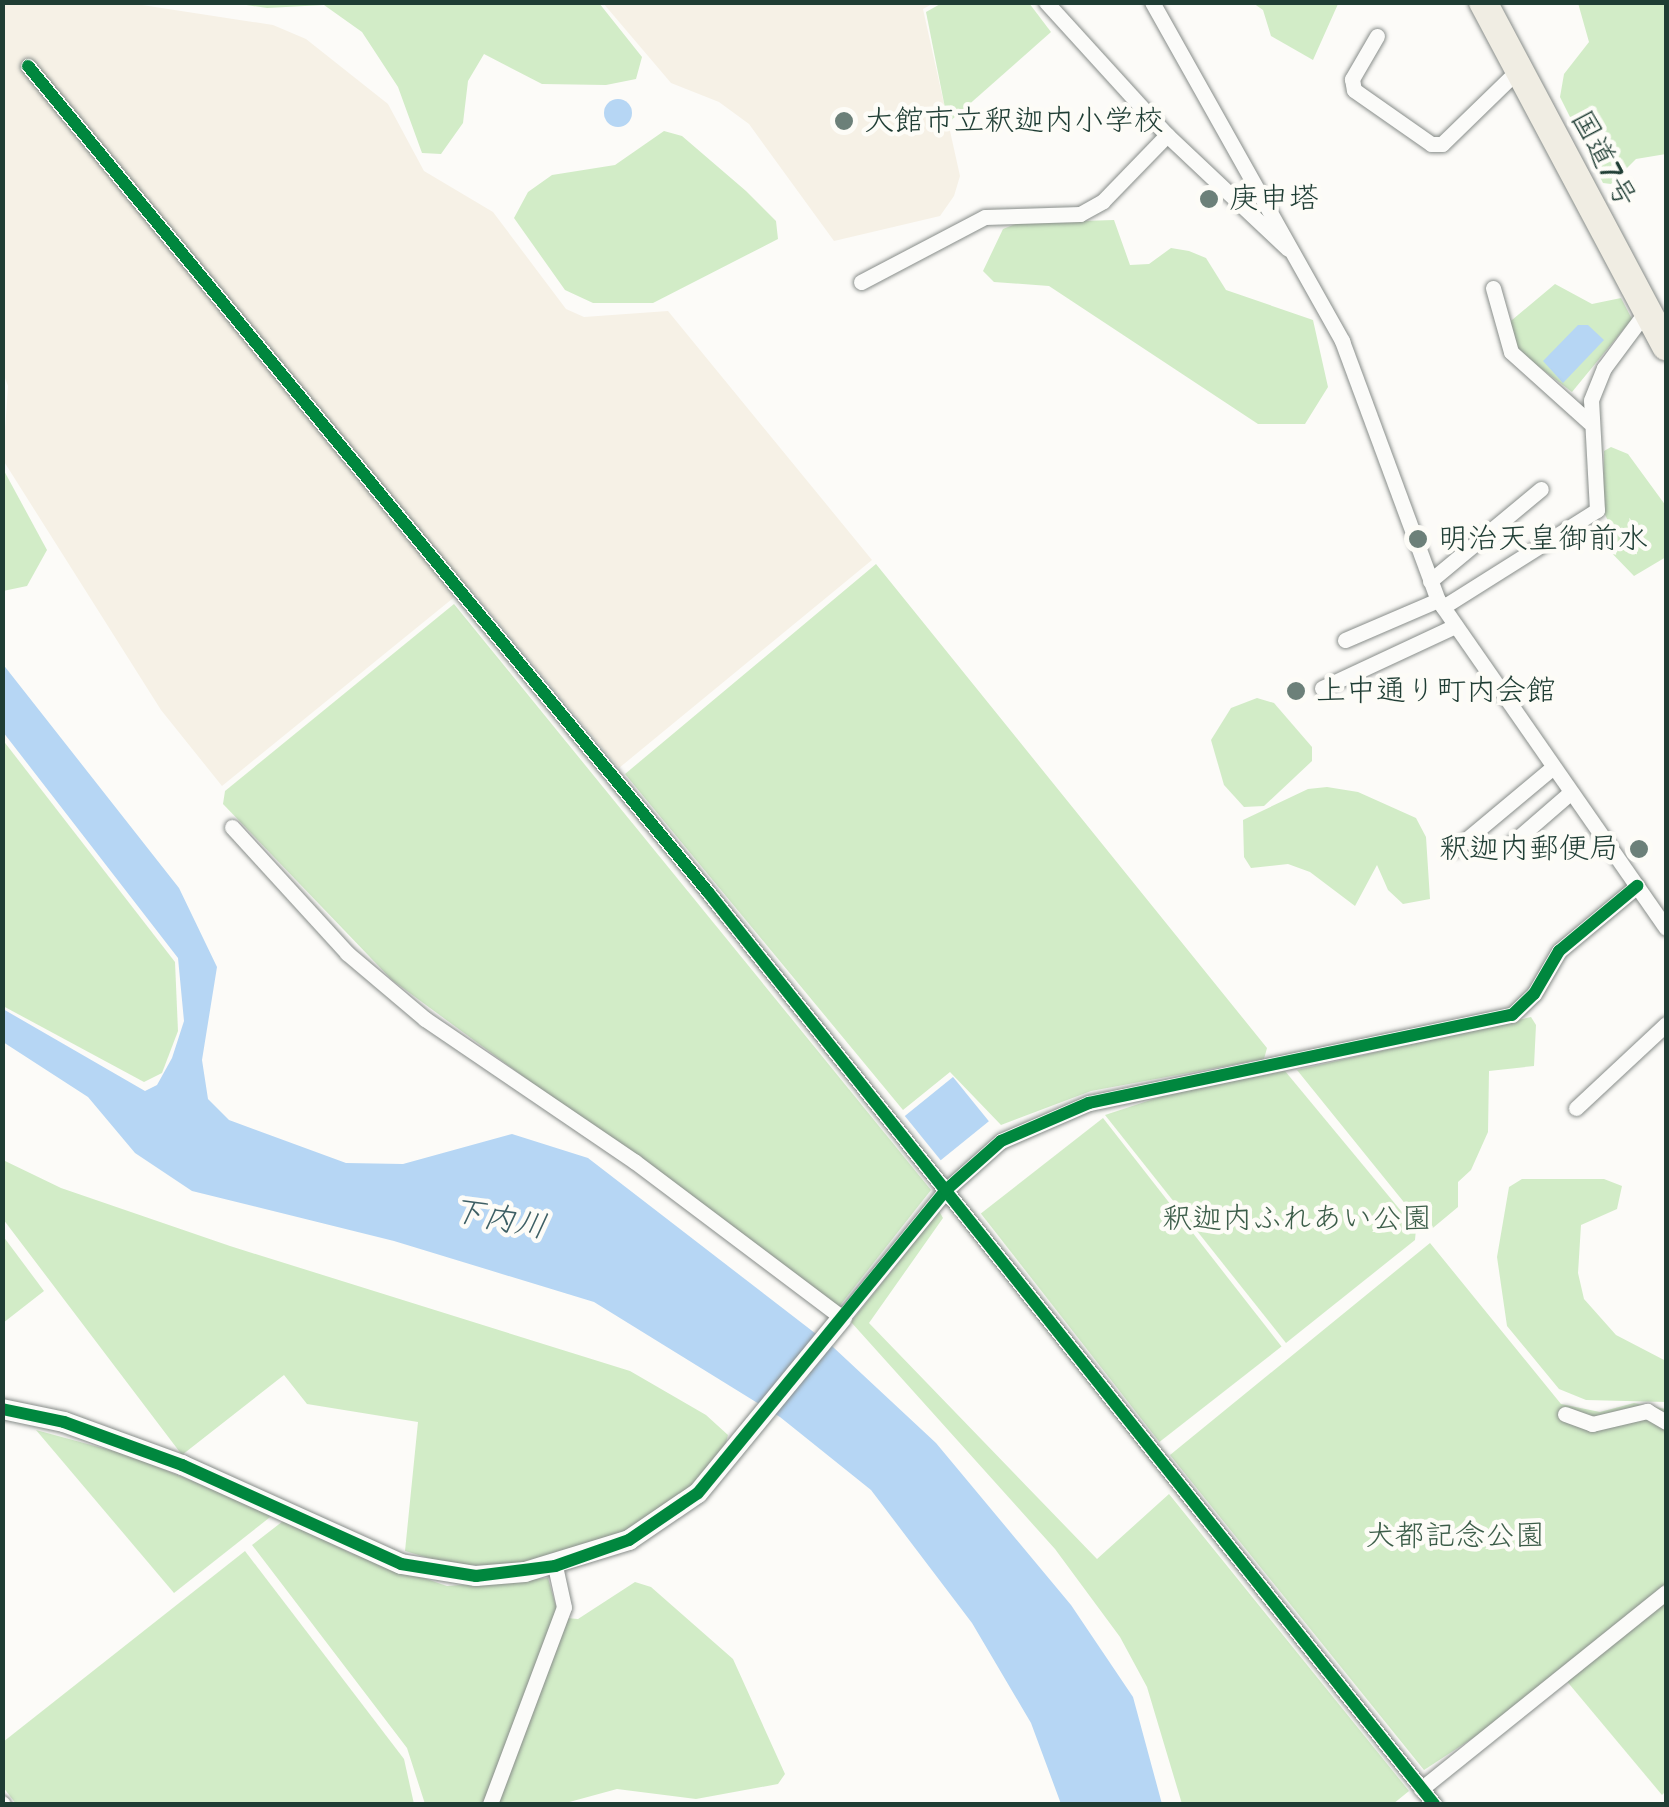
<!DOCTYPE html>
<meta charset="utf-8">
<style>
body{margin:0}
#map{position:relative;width:1669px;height:1807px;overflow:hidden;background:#fcfbf8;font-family:"Balsamiq Sans","Klee One",sans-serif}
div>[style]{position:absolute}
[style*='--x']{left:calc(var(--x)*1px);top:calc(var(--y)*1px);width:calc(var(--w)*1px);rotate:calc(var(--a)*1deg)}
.built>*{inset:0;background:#f6f1e6}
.green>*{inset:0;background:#d2ecc7;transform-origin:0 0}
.water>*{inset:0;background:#b6d6f4;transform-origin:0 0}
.round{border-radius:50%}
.roads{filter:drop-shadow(0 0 2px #888d8a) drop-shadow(0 0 2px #888d8a)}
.street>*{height:15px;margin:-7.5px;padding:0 7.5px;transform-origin:7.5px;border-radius:7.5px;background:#fbfbf9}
.secondary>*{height:20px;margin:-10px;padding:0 10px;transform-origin:10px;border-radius:10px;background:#fbfbf9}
.highway>*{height:28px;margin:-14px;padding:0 14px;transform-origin:14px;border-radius:14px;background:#f0ede3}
.cycleway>*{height:12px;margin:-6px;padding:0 6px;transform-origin:6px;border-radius:6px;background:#00873e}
.dots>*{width:28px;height:28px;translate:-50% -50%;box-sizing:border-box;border:5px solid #fdfcf7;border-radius:50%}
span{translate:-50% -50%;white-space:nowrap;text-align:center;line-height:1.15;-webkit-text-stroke:9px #fdfcf7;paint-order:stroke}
.poi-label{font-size:30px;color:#1f3d34}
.left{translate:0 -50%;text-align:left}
.right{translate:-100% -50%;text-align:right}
.street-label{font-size:30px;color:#1f3d34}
.park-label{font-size:30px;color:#3c5d49}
.water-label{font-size:32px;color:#3d5f64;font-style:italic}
.frame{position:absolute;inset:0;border:5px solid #1f3d34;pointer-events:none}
</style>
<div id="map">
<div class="built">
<div style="clip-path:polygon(3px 3px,129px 3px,273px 25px,306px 39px,388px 104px,424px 171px,493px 212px,566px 309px,584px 317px,668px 311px,872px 560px,619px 768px,468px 586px,222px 786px,161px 710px,3px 460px,8px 386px,2px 370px)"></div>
<div style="clip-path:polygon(603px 3px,934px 3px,923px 9px,960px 176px,954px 196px,940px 216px,834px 241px,749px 124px,719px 102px,671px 83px)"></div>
</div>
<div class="green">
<div style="clip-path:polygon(233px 3px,599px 3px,642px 57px,636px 79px,606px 85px,542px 84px,484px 54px,468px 81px,463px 123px,441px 154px,422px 153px,398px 87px,362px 32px,324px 5px,267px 8px)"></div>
<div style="clip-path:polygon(942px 3px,1029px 3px,1051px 32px,948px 123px,926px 12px)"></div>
<div style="clip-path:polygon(1253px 3px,1336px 2px,1338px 4px,1313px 60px,1271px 36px,1263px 10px)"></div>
<div style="clip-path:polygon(1578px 3px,1666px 3px,1666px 154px,1636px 159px,1611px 184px,1603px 183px,1560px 97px,1564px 74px,1589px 42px)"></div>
<div style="clip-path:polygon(664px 131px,682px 136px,746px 191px,776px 221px,778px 239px,653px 303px,593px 303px,565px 290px,514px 218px,528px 192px,552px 175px,615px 165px)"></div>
<div style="clip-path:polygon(1114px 220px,1130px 265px,1149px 264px,1171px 248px,1189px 251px,1206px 258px,1226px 290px,1313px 320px,1328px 387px,1305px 424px,1258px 424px,1049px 286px,994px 282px,983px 271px,1003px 229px,1018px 223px)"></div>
<div style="clip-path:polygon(1555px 284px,1592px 304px,1621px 298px,1632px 319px,1572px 392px,1514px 348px,1506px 325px)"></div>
<div style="clip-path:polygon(1611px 447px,1628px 454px,1666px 506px,1666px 557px,1634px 576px,1601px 542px,1612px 530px,1603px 510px,1604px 451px)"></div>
<div style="clip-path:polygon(2px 467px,47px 550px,27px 586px,3px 591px)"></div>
<div style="clip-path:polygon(876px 564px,1267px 1048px,1264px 1059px,1091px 1091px,1001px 1125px,950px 1072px,903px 1110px,625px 774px)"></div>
<div style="clip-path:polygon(454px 604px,931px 1190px,838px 1308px,392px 980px,223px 804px,225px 791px)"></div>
<div style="clip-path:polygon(1257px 698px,1274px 703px,1312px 747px,1312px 761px,1264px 806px,1244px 807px,1224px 785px,1211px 740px,1231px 708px)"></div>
<div style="clip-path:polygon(2px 739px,175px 962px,178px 1031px,162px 1073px,144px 1082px,3px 1006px)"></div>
<div style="clip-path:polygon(1327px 787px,1358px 792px,1416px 818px,1426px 837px,1430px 899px,1403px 904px,1388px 890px,1377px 865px,1355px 906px,1310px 872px,1288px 864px,1251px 868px,1244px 857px,1243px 820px,1308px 789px)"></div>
<div style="clip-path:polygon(1531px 1017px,1536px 1025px,1534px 1066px,1489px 1071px,1488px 1132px,1471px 1170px,1458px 1182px,1458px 1207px,1428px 1232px,1297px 1070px)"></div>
<div style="clip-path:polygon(1285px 1071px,1416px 1229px,1415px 1240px,1286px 1343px,1105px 1115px,1175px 1092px)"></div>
<div style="left:1103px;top:1118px;width:290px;height:155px;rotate:52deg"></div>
<div style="clip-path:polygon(3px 1160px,61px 1188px,230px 1246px,630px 1371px,706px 1415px,728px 1435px,724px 1451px,684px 1493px,629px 1529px,567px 1554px,503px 1566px,452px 1565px,405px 1551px,418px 1422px,307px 1404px,284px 1375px,182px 1455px,3px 1219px)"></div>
<div style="clip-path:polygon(1522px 1179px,1604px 1179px,1622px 1186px,1617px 1209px,1581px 1225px,1578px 1273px,1584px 1299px,1616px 1335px,1666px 1361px,1666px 1402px,1586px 1400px,1559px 1389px,1507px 1326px,1497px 1257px,1509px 1187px)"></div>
<div style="clip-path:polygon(939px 1211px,943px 1218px,869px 1323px,1097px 1559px,1169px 1494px,1409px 1791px,1393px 1804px,1182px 1804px,1147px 1687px,1120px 1637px,1055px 1549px,851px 1322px)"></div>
<div style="clip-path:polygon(3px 1236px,44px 1291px,3px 1323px)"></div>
<div style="clip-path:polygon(1430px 1243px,1561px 1404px,1600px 1412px,1634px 1403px,1666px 1409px,1666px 1586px,1496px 1723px,1424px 1770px,1170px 1455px)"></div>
<div style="clip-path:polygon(36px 1430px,128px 1455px,274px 1514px,174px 1593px)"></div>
<div style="clip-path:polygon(287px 1518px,348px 1552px,447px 1586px,548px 1578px,557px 1610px,483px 1804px,425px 1804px,407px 1748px,252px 1545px)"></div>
<div style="clip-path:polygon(245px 1551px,404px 1759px,414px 1804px,16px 1804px,3px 1787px,3px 1742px)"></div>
<div style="clip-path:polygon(635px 1582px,651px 1587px,733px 1659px,785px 1774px,778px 1784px,696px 1799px,617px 1789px,562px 1804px,497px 1804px,567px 1618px,578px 1619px)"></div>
<div style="clip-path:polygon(1666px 1596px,1666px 1791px,1662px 1795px,1565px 1679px)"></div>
</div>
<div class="water">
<div class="round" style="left:604px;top:99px;width:28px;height:28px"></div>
<div style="clip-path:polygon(1578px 325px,1588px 325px,1604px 340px,1563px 383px,1543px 361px)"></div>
<div style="clip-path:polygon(2px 663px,179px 888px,217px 967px,202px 1060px,208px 1099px,229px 1120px,346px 1163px,403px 1164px,512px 1134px,588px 1158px,833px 1347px,936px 1443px,1071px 1605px,1133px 1697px,1162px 1804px,1061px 1804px,1031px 1723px,972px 1623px,871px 1490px,780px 1417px,594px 1302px,394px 1241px,192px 1191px,135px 1153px,88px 1097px,3px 1042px,3px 1009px,145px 1091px,157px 1085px,172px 1058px,184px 1021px,178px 958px,3px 732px)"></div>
<div style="left:953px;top:1077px;width:57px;height:62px;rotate:51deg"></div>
</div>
<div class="roads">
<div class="street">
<div style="--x:1046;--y:2;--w:180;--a:47.7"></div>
<div style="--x:1167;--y:135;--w:166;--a:43.3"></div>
<div style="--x:1152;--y:2;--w:389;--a:60.7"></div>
<div style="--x:1342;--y:341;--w:276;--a:69.7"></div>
<div style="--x:1438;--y:600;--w:399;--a:55.2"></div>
<div style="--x:1377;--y:36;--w:50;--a:120.2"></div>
<div style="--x:1352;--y:79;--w:11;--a:80"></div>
<div style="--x:1354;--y:90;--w:94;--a:35"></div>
<div style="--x:1431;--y:144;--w:11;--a:0"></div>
<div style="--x:1442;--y:144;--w:106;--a:-44.2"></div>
<div style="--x:28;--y:66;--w:1070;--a:50.54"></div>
<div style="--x:708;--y:892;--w:1166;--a:51.48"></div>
<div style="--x:861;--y:282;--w:140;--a:-27.7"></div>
<div style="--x:985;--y:217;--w:95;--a:-1.8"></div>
<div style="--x:1080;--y:214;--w:26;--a:-29"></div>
<div style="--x:1103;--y:201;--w:92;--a:-45.9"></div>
<div style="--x:1493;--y:288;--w:66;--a:74.3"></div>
<div style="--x:1511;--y:352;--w:105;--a:41.9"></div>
<div style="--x:1430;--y:581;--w:144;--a:-39.7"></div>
<div style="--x:1443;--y:607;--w:182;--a:-32.2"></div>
<div style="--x:1597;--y:510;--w:110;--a:-93.1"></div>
<div style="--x:1591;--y:400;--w:35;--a:-68"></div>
<div style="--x:1604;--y:368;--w:72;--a:-53.4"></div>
<div style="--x:1345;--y:640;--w:101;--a:-23.3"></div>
<div style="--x:1322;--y:688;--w:147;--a:-25"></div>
<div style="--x:232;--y:827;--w:171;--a:47.6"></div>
<div style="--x:347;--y:953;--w:102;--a:40.2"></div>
<div style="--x:425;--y:1019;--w:253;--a:34.2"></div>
<div style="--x:634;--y:1161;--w:261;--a:37"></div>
<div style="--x:842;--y:1318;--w:165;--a:-50.9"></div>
<div style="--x:946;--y:1190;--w:74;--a:-41.7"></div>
<div style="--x:1001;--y:1141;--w:96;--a:-23.4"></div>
<div style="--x:1089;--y:1103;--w:432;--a:-11.8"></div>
<div style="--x:1512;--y:1015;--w:30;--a:-44"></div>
<div style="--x:1534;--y:994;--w:50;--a:-59.8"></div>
<div style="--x:1559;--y:951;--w:102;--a:-39.8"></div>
<div style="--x:1511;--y:844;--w:79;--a:-40.9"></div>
<div style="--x:1455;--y:849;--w:128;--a:-39.9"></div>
<div style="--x:1576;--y:1108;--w:123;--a:-43"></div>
<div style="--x:1565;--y:1414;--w:29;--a:20"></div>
<div style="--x:1592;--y:1424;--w:57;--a:-13.3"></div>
<div style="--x:1647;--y:1411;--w:22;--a:30"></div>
<div style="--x:1421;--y:1789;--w:314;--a:-38.8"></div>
<div style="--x:2;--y:1803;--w:1;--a:45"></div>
<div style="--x:490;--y:1804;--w:210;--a:-69.4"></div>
<div style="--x:564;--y:1607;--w:42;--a:-102.4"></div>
</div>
<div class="secondary">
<div style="--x:2;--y:1409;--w:63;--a:11.8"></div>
<div style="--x:64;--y:1422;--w:126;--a:20"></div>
<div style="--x:182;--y:1465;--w:240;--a:24.3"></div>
<div style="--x:401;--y:1564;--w:76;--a:9.1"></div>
<div style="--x:476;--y:1576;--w:49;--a:-4.7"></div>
<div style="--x:525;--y:1572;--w:109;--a:-17.1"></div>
<div style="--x:629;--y:1540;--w:83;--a:-34.3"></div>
<div style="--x:698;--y:1493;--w:227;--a:-50.6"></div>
</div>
<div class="highway">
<div style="--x:1483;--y:2;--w:390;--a:62"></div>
</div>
</div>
<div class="cycleway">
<div style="--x:28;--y:66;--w:1070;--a:50.54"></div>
<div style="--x:708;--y:892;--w:1166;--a:51.48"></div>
<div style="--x:2;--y:1409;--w:63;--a:11.8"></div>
<div style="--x:64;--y:1422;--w:126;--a:20"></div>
<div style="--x:182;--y:1465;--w:240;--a:24.3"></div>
<div style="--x:401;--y:1564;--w:76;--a:9.1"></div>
<div style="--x:476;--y:1576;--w:80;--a:-7.2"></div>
<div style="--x:555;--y:1566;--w:78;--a:-19.4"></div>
<div style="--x:629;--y:1540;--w:83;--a:-34.3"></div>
<div style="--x:698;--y:1493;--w:392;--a:-50.7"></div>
<div style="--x:946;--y:1190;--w:74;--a:-41.7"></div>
<div style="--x:1001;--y:1141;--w:96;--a:-23.4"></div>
<div style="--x:1089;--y:1103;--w:432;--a:-11.8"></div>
<div style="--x:1512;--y:1015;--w:30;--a:-44"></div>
<div style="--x:1534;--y:994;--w:50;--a:-59.8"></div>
<div style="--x:1559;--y:951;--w:102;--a:-39.8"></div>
</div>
<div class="dots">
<div style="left:844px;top:121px;background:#6c8079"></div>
<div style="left:1209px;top:199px;background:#6c8079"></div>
<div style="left:1418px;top:539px;background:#6c8079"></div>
<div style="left:1296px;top:691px;background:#6c8079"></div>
<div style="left:1639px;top:849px;background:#6c8079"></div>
</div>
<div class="poi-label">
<span class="left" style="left:864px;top:121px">大館市立釈迦内小学校</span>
<span class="left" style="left:1229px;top:199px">庚申塔</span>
<span class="left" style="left:1438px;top:539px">明治天皇御前水</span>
<span class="left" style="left:1316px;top:691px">上中通り町内会館</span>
<span class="right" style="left:1619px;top:849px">釈迦内郵便局</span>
</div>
<div class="street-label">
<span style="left:1603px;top:159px;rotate:62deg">国道7号</span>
</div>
<div class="park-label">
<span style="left:1297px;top:1219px">釈迦内ふれあい公園</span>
<span style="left:1455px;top:1536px">犬都記念公園</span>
</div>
<div class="water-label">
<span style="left:499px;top:1220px;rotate:11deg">下内川</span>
</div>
<div class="frame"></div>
</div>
